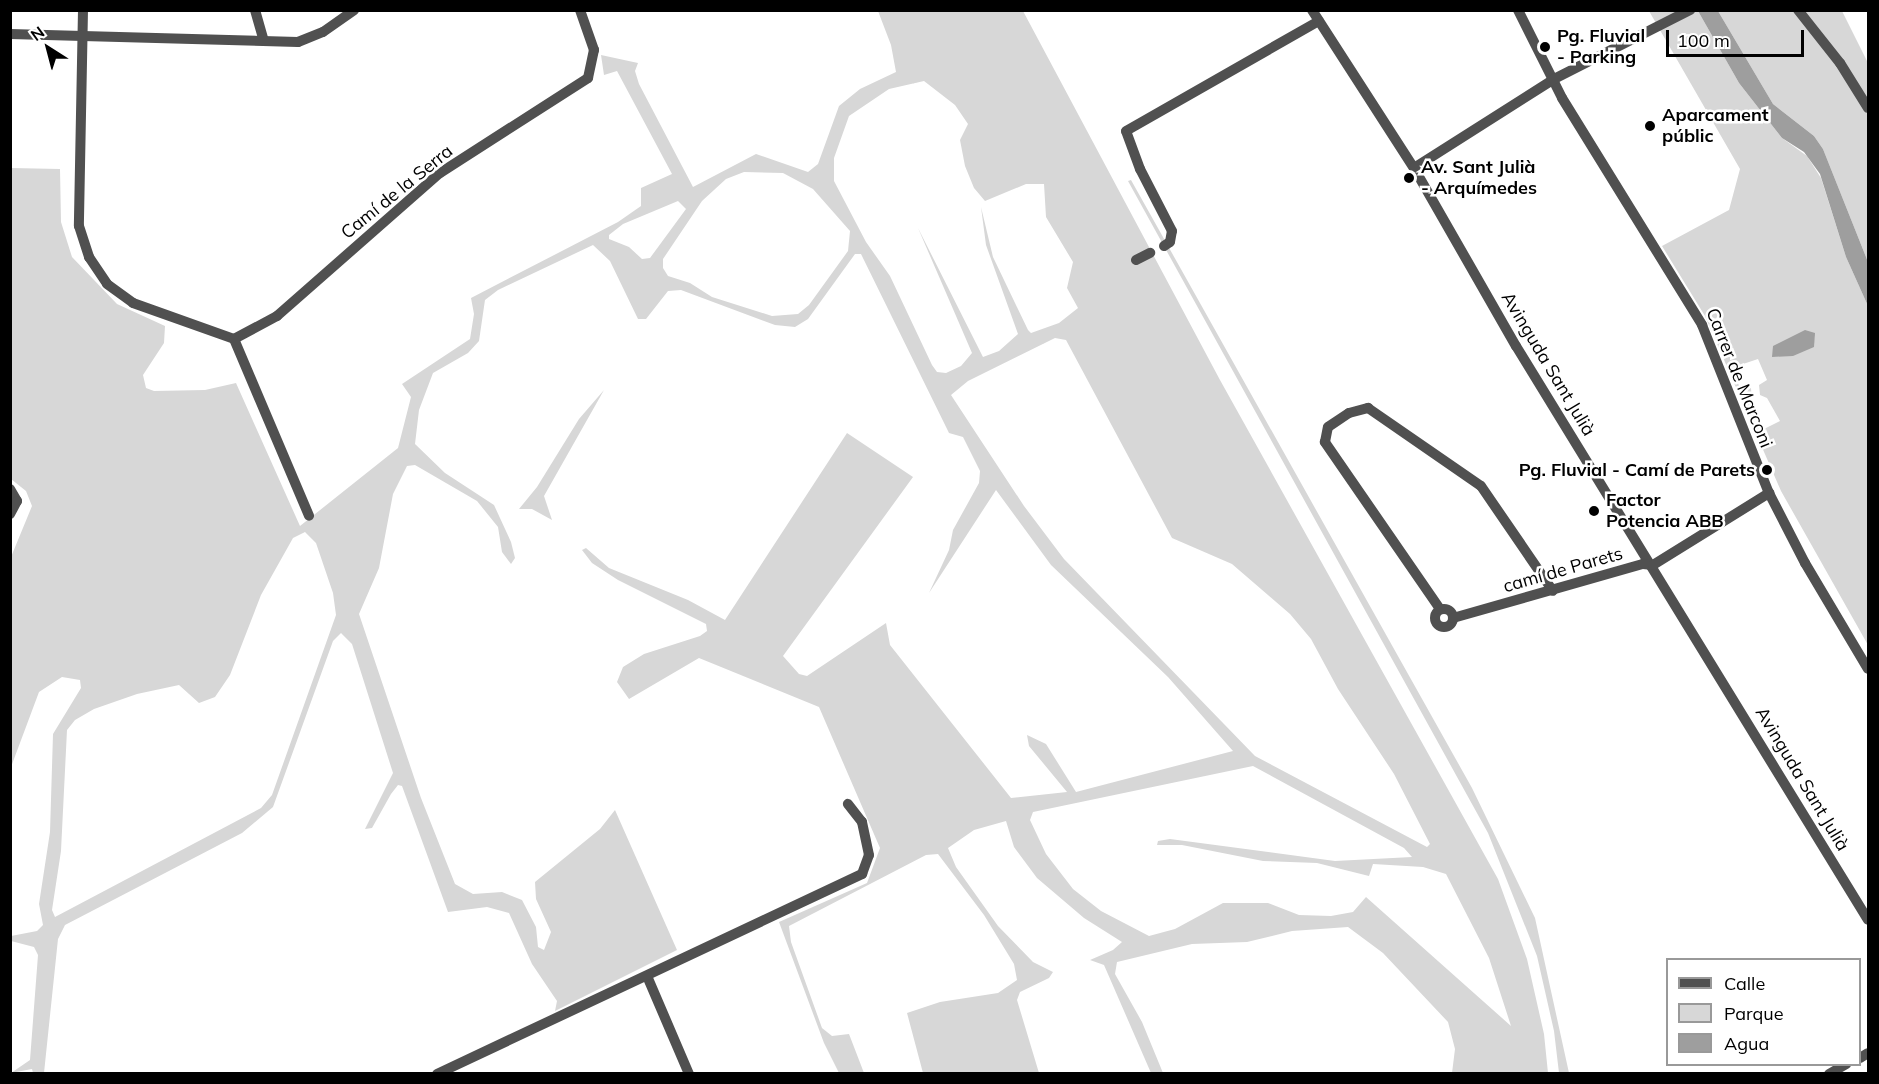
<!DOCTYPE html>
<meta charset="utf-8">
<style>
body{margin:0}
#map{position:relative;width:1879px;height:1084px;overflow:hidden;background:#fff;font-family:Mulish,sans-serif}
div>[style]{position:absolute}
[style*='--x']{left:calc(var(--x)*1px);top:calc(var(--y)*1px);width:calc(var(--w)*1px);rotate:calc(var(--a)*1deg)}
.green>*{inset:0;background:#d7d7d7}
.water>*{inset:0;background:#9e9e9e}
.minor>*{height:10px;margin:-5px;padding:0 5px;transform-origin:5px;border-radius:5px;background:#505050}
.minor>.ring{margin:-5px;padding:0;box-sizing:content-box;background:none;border:10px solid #505050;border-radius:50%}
.dots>*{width:16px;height:16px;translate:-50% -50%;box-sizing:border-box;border:3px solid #fff;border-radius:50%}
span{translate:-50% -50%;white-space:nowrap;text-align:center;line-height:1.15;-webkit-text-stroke:5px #fff;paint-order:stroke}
.poi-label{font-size:18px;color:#000;font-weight:700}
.left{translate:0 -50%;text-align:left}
.right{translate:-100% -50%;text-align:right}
.street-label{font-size:18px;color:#000}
.frame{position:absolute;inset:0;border:12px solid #000;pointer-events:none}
.legend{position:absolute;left:1666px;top:958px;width:195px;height:108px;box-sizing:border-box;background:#fff;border:2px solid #999;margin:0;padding:8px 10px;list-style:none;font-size:18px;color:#000}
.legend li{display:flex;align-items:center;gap:12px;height:30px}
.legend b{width:30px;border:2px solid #999}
.north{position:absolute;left:18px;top:18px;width:60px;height:60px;-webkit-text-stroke:4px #fff;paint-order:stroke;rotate:324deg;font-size:16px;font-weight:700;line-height:24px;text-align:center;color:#000}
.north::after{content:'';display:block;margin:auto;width:21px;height:27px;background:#000;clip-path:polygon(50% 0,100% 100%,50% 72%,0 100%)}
.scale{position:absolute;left:1666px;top:30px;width:138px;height:27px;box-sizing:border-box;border:3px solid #000;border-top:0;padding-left:8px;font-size:18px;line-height:21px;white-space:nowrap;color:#000;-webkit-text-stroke:4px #fff;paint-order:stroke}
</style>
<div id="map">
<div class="green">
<div style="clip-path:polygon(evenodd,878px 11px,1023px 11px,1220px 380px,1498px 879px,1527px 959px,1544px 1034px,1548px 1073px,1452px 1073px,1455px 1049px,1448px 1022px,1383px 953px,1348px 927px,1292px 931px,1247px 942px,1192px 944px,1117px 962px,1115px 974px,1142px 1022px,1163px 1073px,1151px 1073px,1104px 965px,1090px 960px,1113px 950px,1122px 942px,1084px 918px,1037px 878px,1014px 847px,1006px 821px,974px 830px,948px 848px,956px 867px,998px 926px,1033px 962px,1053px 972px,1049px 978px,1020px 992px,1017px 1000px,1039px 1073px,923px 1073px,907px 1013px,940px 1002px,998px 993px,1017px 980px,1014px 964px,984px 915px,938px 854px,926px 855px,789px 926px,791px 942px,822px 1028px,832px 1036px,849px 1034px,864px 1073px,839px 1073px,824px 1043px,779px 922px,867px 883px,880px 848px,819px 707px,699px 658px,629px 699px,617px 682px,623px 667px,644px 654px,700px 636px,707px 631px,706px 624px,618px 580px,592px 563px,582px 550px,586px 548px,609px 568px,688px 600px,725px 620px,847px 433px,913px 477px,783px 656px,799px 674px,807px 676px,886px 623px,890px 645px,1011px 798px,1067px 792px,1029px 746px,1027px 735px,1046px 744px,1076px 792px,1233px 751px,1168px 677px,1051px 565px,996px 490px,929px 593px,949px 550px,953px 530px,979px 483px,980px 471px,963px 437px,949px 433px,861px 254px,855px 254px,808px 319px,795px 327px,775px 325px,681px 290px,668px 291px,646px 319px,638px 319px,610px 261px,593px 245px,498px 290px,485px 300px,479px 341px,468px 353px,433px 373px,419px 410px,415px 444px,445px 473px,494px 505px,511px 542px,515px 558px,511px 564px,502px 552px,498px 527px,477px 501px,415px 465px,407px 466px,393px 494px,379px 568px,359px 614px,421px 798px,455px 884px,473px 894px,502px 892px,522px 900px,536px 927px,538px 947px,544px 950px,551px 932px,536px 899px,535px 882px,600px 829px,615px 810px,677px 950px,555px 1011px,557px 1001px,532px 964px,509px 913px,487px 907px,448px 912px,402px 786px,398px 785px,391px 794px,372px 828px,365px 829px,393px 773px,352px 644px,341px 633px,333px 641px,273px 807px,242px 833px,65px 925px,58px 939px,44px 1073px,33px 1073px,32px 1069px,11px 1073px,30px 1060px,38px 955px,34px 947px,11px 941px,11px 936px,37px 931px,43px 925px,39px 904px,50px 832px,53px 734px,81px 688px,80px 680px,62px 677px,39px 692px,11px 767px,11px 557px,32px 506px,26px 491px,11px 479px,11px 168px,60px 169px,61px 222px,72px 257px,117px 304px,165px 326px,164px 343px,143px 375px,146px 388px,154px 391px,205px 390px,236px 383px,300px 526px,398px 448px,411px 397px,402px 384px,470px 339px,474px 314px,471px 298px,618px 222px,641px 206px,641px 188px,672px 174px,617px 71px,604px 75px,601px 55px,638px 63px,635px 71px,639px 84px,693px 187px,756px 154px,808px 172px,818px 164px,839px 106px,860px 89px,896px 72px,891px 45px,878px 11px,924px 81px,955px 105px,968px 124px,960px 140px,965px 166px,974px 188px,985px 201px,1026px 184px,1044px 184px,1046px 217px,1073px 262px,1067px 288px,1078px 308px,1059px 323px,1031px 333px,1028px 330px,993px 257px,981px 207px,986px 245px,1018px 334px,999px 351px,983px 357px,918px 228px,972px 353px,961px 366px,946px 373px,937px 372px,932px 365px,890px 276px,866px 242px,834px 181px,834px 158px,849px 116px,889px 89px,924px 81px,878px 11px,744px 172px,783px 173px,813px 189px,850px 231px,848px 251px,809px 305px,798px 314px,772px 316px,712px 297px,690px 283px,668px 276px,663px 268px,663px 259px,702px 201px,726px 179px,744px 172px,878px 11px,678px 201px,686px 209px,650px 258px,642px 259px,629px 247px,609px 239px,609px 235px,623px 224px,678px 201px,878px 11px,1055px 338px,1066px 340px,1172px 538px,1232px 564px,1290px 614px,1311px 639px,1338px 689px,1394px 774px,1430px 844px,1427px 847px,1255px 756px,1064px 559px,1024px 506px,951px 395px,968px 381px,1055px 338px,878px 11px,305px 532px,316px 543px,333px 593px,336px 615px,272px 795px,261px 808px,55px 917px,52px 910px,61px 851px,67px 730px,75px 720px,94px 709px,137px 694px,179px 685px,199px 703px,215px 697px,230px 675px,261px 595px,293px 538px,305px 532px,878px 11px,1253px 766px,1404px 848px,1412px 857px,1335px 861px,1170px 839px,1158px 841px,1157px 845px,1182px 845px,1263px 861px,1317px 863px,1369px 876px,1373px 864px,1423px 867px,1446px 874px,1489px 958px,1511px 1026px,1366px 897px,1353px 912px,1331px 916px,1299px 915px,1268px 903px,1223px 903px,1175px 929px,1149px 936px,1101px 911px,1073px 889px,1046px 854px,1030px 820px,1033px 812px,1253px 766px)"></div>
<div style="clip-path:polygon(evenodd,1649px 11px,1698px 11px,1739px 83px,1782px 138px,1807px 156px,1821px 178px,1846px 257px,1868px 306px,1868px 645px,1781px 491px,1705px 316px,1662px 246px,1729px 210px,1740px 169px,1649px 11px,1758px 359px,1767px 380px,1759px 385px,1760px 395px,1767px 398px,1780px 421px,1760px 431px,1753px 419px,1751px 388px,1742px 392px,1731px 368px,1758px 359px)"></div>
<div style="clip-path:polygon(1718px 11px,1842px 11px,1868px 63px,1868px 262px,1823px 149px,1814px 136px,1773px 104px)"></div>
<div style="clip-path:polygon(1131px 180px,1472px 788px,1535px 918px,1569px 1073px,1559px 1073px,1554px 1031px,1537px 956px,1488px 833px,1128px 181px)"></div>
<div style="clip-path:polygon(604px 390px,544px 496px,552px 520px,532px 509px,519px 509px,537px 487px,579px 419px)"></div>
</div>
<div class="water">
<div style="clip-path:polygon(1698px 11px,1718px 11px,1773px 104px,1814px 136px,1823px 149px,1868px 262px,1868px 306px,1846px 257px,1820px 174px,1804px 152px,1782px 138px,1739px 83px)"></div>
<div style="clip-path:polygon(1805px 330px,1815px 333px,1814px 347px,1793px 356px,1772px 357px,1773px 346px)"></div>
</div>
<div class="minor">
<div style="--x:83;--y:10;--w:216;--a:91.1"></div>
<div style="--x:79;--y:226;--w:33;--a:72"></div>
<div style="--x:89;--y:257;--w:32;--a:56"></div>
<div style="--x:107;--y:284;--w:32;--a:36"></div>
<div style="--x:133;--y:303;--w:107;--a:19.6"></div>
<div style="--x:255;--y:10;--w:32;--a:74"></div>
<div style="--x:1312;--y:10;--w:188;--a:57.2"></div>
<div style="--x:1414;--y:168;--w:205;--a:60.2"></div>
<div style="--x:1516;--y:346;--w:673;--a:58.48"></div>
<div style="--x:1518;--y:10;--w:98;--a:63.4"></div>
<div style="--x:1562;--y:98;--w:267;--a:58.3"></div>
<div style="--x:1702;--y:325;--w:181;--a:68.3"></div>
<div style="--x:1769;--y:493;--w:79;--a:62.8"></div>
<div style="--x:1805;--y:563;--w:123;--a:59.3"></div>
<div style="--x:1798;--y:10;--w:68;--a:51.6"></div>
<div style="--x:1840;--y:63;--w:53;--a:58.1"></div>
<div style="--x:10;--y:34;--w:288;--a:1.6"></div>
<div style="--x:298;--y:42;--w:27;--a:-22"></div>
<div style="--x:323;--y:32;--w:38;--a:-35"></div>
<div style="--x:1414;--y:168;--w:166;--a:-32.4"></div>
<div style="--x:1554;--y:79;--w:153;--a:-26.9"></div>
<div style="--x:1164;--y:246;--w:7;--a:-34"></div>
<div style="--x:1170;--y:242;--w:11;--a:-80"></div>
<div style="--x:1172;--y:231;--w:70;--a:-117.3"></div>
<div style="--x:1140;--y:169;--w:40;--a:-110.2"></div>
<div style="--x:1126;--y:131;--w:222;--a:-29.7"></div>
<div style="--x:1136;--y:260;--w:16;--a:-27"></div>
<div style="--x:234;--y:339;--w:49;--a:-28.1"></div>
<div style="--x:277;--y:316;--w:217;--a:-41.3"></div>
<div style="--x:440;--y:173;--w:176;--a:-32.7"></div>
<div style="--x:588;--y:78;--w:29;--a:-78"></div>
<div style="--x:594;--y:50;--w:42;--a:-109.3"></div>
<div style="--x:234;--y:339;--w:192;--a:67"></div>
<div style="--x:10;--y:489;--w:14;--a:60"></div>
<div style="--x:17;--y:501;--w:15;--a:118"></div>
<div class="ring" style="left:1435px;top:609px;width:8px;height:8px"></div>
<div style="--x:1440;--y:609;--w:203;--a:-124.6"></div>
<div style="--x:1325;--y:442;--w:15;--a:-79"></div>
<div style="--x:1328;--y:427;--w:25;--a:-34"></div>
<div style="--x:1349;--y:413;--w:20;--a:-15"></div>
<div style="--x:1368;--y:408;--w:137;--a:34.6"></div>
<div style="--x:1481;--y:486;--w:127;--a:55.6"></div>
<div style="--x:1453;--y:618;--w:198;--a:-15.9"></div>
<div style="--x:1643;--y:564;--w:10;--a:6"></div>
<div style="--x:1653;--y:565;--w:137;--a:-31.8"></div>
<div style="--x:647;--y:976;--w:107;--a:66.8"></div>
<div style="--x:1860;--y:1058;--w:9;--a:-32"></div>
<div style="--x:437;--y:1074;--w:470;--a:-25.2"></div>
<div style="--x:862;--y:874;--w:20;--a:-70"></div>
<div style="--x:869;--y:855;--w:34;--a:-102"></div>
<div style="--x:862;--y:822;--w:23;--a:-128"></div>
<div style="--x:1829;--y:1074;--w:20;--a:-30"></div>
</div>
<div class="dots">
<div style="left:1545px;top:47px;background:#000"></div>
<div style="left:1650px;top:126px;background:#000"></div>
<div style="left:1409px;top:178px;background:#000"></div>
<div style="left:1767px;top:470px;background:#000"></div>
<div style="left:1594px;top:511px;background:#000"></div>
</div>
<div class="poi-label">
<span class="left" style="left:1557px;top:47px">Pg. Fluvial<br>- Parking</span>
<span class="left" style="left:1662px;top:126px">Aparcament<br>públic</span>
<span class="left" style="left:1421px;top:178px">Av. Sant Julià<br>- Arquímedes</span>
<span class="right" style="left:1755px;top:470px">Pg. Fluvial - Camí de Parets</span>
<span class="left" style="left:1606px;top:511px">Factor<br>Potencia ABB</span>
</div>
<div class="street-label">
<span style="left:397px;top:192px;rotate:-39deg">Camí de la Serra</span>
<span style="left:1548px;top:364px;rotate:59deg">Avinguda Sant Julià</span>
<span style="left:1739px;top:378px;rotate:68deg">Carrer de Marconi</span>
<span style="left:1563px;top:570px;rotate:-16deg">camí de Parets</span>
<span style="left:1802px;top:779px;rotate:59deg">Avinguda Sant Julià</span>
</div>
<div class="frame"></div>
<ul class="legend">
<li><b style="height:8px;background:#505050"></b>Calle</li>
<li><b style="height:16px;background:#d7d7d7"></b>Parque</li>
<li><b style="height:16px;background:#9e9e9e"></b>Agua</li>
</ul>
<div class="north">N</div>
<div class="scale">100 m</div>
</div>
